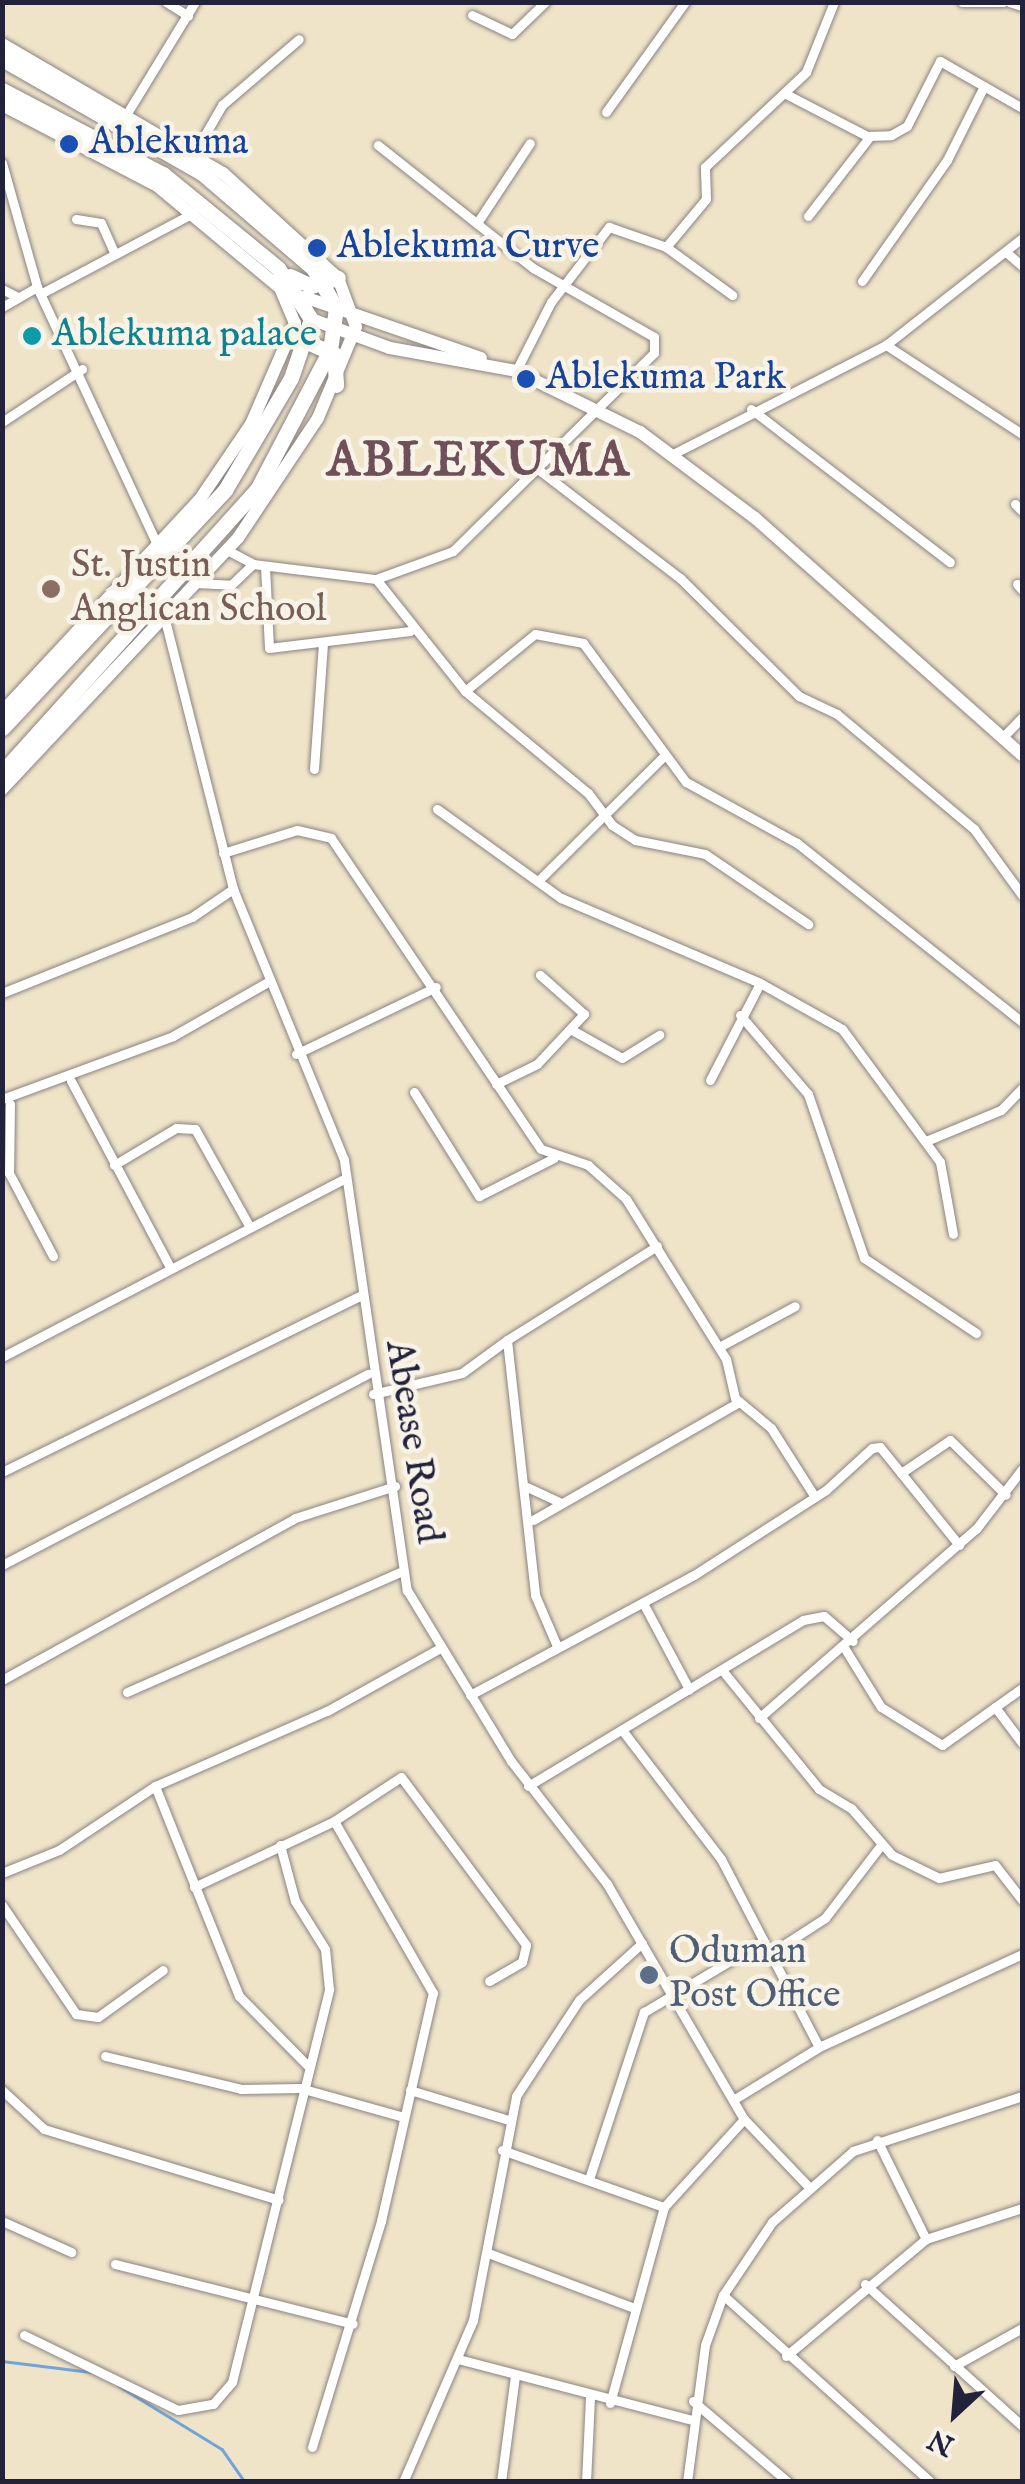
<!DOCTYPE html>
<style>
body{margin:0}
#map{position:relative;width:1025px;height:2484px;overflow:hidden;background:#f0e4c8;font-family:"IM FELL English",serif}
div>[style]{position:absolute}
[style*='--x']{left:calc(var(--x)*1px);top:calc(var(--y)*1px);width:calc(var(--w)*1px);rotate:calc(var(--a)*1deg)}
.stream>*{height:2.5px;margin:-1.25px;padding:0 1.25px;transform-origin:1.25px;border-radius:1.25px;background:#6fa4dc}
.roads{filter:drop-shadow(0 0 2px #898382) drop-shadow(0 0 2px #898382)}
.street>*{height:9px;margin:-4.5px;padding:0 4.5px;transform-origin:4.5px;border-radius:4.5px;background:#fff}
.secondary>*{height:12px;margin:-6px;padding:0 6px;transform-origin:6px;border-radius:6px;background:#fff}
.primary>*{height:15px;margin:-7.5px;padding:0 7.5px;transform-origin:7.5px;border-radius:7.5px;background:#fff}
.dots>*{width:28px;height:28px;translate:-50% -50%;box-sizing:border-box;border:5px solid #f7f3e8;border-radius:50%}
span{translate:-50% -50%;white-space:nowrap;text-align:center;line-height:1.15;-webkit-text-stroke:9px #f7f3e8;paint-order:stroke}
.transit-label{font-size:38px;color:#164399}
.left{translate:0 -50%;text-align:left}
.culture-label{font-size:38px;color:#0d838f}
.education-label{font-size:38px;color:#785e54}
.street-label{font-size:38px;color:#22223b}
.service-label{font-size:38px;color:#4e5e75}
.district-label{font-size:48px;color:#6f5059;font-weight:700;letter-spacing:2.5px}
.frame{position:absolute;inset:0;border:5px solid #22223b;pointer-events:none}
.north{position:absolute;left:905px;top:2364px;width:100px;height:100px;-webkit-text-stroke:8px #f7f3e8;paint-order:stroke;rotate:206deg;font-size:28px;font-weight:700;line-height:40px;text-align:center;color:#22223b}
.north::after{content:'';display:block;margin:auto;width:35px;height:45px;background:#22223b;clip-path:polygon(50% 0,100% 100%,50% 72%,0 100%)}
</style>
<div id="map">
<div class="stream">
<div style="--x:2;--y:2361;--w:89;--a:7.1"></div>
<div style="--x:119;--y:2386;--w:121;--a:31.5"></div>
<div style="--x:222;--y:2449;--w:40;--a:55.1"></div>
</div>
<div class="roads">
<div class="street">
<div style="--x:166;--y:2;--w:26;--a:32"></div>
<div style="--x:962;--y:2;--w:41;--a:0"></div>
<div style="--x:1009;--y:2;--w:14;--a:17"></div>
<div style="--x:472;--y:15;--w:44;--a:25.4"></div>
<div style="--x:512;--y:34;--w:46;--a:-44.1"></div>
<div style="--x:784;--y:93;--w:93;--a:27.4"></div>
<div style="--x:867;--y:136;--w:24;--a:-2"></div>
<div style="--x:891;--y:135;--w:18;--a:-29"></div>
<div style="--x:907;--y:126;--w:73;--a:-63.1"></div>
<div style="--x:940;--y:61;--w:95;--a:29.8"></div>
<div style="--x:129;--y:110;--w:127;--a:-58.6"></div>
<div style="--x:606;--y:112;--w:135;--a:-54.3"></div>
<div style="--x:195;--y:152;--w:54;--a:-60.1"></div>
<div style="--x:222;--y:105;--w:101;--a:-40.6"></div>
<div style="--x:2;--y:163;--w:129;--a:74.2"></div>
<div style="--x:37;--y:287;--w:287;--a:65"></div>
<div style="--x:808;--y:216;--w:101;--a:-52.2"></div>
<div style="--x:76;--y:219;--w:25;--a:9"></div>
<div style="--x:101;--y:223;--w:32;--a:66"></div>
<div style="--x:479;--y:220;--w:92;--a:-56.5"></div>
<div style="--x:666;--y:247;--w:62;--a:-50.2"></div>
<div style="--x:706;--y:199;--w:32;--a:-92"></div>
<div style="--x:705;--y:167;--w:139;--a:-43.2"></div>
<div style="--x:806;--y:72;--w:75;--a:-68.2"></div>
<div style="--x:1006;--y:252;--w:21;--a:41"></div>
<div style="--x:862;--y:281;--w:148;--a:-54.9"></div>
<div style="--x:947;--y:160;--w:78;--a:-63.4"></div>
<div style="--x:2;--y:289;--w:18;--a:27"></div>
<div style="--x:42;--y:293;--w:171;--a:-27.9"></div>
<div style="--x:2;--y:307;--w:40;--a:-29.7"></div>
<div style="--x:886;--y:345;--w:163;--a:33.2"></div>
<div style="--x:516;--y:371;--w:77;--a:-63.1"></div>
<div style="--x:551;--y:302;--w:95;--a:-52.3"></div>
<div style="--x:609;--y:227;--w:60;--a:19.3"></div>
<div style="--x:666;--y:247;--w:82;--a:36"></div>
<div style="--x:751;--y:409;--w:251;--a:37.6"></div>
<div style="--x:2;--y:422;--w:96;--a:-33.5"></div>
<div style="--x:673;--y:454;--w:239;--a:-27.1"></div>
<div style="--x:886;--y:345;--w:173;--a:-38.2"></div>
<div style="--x:539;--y:470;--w:178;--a:37.5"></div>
<div style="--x:680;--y:578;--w:168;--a:44.8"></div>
<div style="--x:799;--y:696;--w:42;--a:25.3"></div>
<div style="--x:837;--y:714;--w:179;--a:40"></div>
<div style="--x:974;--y:829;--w:82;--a:54"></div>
<div style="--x:1015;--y:504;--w:10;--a:45"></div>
<div style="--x:227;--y:550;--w:30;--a:28"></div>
<div style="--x:253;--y:564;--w:124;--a:7"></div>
<div style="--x:376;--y:579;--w:82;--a:-20"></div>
<div style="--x:453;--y:551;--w:282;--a:-44.6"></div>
<div style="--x:654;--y:353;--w:16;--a:-90"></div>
<div style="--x:654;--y:337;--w:139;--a:-150.3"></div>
<div style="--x:533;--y:268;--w:198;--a:-141.6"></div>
<div style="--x:265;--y:566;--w:82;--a:87.2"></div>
<div style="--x:269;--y:648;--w:142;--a:-6.9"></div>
<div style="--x:376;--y:579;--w:143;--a:51.5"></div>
<div style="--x:465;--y:691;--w:160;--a:39.7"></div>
<div style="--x:588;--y:793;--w:40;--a:53"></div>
<div style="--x:612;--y:825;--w:27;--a:33"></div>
<div style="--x:635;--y:840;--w:71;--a:11.3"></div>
<div style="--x:705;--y:854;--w:125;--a:34.2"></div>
<div style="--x:196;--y:583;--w:35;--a:3"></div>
<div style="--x:231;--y:585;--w:30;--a:-44"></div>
<div style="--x:1017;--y:584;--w:8;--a:50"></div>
<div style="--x:164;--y:616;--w:282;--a:75.8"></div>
<div style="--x:233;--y:889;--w:293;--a:67.7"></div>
<div style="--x:344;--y:1160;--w:435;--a:81.7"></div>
<div style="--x:407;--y:1590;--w:200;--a:58.7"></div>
<div style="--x:511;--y:1761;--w:156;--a:52"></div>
<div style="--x:607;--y:1884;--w:272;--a:59.8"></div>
<div style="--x:744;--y:2119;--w:91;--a:46.3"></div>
<div style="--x:465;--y:691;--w:90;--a:-39.2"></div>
<div style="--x:535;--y:634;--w:49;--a:10.6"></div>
<div style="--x:583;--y:643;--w:173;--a:53.5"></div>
<div style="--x:686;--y:782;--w:127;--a:28.8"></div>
<div style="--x:797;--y:843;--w:288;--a:38.5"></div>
<div style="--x:1002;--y:738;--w:29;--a:-46"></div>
<div style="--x:314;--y:769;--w:126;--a:-85.9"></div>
<div style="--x:437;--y:809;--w:153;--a:35.7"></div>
<div style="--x:561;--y:898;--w:216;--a:23.1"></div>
<div style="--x:760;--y:983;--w:94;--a:29.3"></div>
<div style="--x:842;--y:1029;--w:165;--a:53.6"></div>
<div style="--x:940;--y:1162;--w:73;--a:79.8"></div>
<div style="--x:223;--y:853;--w:77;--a:-17.3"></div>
<div style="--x:297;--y:830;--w:35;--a:13"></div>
<div style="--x:331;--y:838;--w:375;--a:56"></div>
<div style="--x:541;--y:1149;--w:50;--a:18.8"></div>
<div style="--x:588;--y:1165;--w:51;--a:41.8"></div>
<div style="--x:626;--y:1199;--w:189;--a:58"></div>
<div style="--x:726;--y:1359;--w:40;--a:77"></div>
<div style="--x:735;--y:1398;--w:47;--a:39.8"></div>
<div style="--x:771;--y:1428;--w:82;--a:57.5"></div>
<div style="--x:538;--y:881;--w:177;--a:-44.8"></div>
<div style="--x:2;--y:993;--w:205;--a:-21.8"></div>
<div style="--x:192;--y:917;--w:50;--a:-34.3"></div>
<div style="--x:740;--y:1015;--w:104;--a:49.3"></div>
<div style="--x:808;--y:1094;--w:173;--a:71.1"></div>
<div style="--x:864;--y:1258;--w:135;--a:33.8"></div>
<div style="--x:572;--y:1030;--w:57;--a:29.2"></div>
<div style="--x:622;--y:1058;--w:44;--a:-31.9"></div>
<div style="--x:296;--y:1054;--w:155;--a:-25.6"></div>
<div style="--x:710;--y:1080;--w:109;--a:-62.7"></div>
<div style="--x:71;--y:1081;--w:208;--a:62"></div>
<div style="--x:496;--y:1084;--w:46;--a:-26"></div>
<div style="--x:537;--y:1064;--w:69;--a:-46.8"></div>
<div style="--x:584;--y:1014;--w:59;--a:-138.4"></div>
<div style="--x:414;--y:1092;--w:123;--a:58"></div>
<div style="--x:479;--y:1196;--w:84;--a:-26.9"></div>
<div style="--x:2;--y:1099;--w:182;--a:-20.2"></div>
<div style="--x:173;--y:1036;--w:107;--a:-29.7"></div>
<div style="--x:10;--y:1104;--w:69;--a:90.8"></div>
<div style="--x:9;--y:1173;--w:94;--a:62.1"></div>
<div style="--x:926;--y:1141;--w:81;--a:-22.5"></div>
<div style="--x:1001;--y:1110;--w:30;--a:-46"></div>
<div style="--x:114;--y:1165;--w:72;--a:-30.8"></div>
<div style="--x:176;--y:1128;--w:19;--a:3"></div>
<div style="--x:195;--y:1129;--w:109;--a:60.8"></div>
<div style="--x:507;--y:1340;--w:177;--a:-32.1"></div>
<div style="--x:719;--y:1347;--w:86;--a:-28.3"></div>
<div style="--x:2;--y:1357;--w:388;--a:-27.5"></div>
<div style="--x:373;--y:1394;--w:91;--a:-13.3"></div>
<div style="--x:462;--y:1373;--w:56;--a:-36.3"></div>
<div style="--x:507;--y:1340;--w:257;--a:83.7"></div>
<div style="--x:535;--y:1595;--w:56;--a:66.7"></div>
<div style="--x:2;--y:1472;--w:400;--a:-26.2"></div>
<div style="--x:901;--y:1473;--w:59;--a:-34"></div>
<div style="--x:950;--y:1440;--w:78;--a:44.5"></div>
<div style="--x:527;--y:1487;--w:35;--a:25"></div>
<div style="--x:533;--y:1520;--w:237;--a:-29.8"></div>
<div style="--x:2;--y:1565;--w:413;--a:-27.6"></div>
<div style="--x:643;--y:1603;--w:98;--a:61.9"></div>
<div style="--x:845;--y:1649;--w:68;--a:58.2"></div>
<div style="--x:881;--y:1707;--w:72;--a:31.9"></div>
<div style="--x:942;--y:1745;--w:98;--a:-35.5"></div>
<div style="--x:722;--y:1670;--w:154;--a:50.8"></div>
<div style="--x:819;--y:1789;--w:37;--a:31"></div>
<div style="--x:851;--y:1808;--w:62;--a:48.9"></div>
<div style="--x:892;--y:1855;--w:52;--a:26.1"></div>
<div style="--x:939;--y:1878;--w:57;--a:-13.1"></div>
<div style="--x:995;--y:1865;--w:44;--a:52.4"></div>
<div style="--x:2;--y:1680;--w:335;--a:-28.9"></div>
<div style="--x:295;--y:1518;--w:105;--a:-17.7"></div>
<div style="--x:127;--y:1692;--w:298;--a:-23.7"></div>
<div style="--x:470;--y:1695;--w:254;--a:-28.2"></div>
<div style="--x:694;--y:1575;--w:157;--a:-32.8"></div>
<div style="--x:826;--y:1490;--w:62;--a:-42.4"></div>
<div style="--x:872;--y:1448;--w:8;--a:-7"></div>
<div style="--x:880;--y:1447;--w:126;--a:51.1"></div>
<div style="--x:995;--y:1707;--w:45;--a:53.1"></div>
<div style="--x:759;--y:1718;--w:288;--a:-41.1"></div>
<div style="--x:976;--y:1529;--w:76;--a:-52.5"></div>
<div style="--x:622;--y:1730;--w:163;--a:52.5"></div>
<div style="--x:721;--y:1859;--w:212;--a:62.5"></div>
<div style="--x:155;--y:1786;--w:226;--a:68.2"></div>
<div style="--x:239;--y:1996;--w:97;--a:45.4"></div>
<div style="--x:528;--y:1786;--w:321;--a:-31.1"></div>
<div style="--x:803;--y:1620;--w:21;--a:-11"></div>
<div style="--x:824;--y:1616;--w:38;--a:41"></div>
<div style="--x:2;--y:1873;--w:61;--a:-22"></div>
<div style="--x:59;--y:1850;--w:115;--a:-33.7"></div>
<div style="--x:155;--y:1786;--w:188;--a:-23.6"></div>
<div style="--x:327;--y:1711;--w:129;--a:-29.1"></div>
<div style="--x:194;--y:1887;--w:155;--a:-25.2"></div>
<div style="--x:334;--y:1821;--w:80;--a:-33.3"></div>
<div style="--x:401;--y:1777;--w:209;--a:53.3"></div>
<div style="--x:526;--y:1945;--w:17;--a:103"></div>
<div style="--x:522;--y:1962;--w:38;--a:150"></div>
<div style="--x:2;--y:1905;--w:132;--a:55.8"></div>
<div style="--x:76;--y:2014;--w:22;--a:8"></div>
<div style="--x:98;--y:2017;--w:80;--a:-35.9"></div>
<div style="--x:768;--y:1955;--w:68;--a:-33"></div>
<div style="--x:825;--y:1918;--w:92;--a:-52.5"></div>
<div style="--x:105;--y:2056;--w:140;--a:13.6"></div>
<div style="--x:241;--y:2089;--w:59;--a:-1"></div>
<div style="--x:300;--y:2088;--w:108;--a:15.6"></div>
<div style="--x:2;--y:2090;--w:57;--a:42.9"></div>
<div style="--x:44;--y:2129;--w:245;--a:16.8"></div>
<div style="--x:410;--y:2090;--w:103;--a:16.9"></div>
<div style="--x:733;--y:2100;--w:101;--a:-31.6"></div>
<div style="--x:819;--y:2047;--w:223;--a:-24.6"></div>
<div style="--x:877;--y:2140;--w:110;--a:63.7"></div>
<div style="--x:502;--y:2150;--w:172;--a:19.4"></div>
<div style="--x:589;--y:2179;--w:176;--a:-71.8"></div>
<div style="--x:644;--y:2012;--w:139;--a:-30.8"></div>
<div style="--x:2;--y:2221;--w:76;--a:24.2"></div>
<div style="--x:488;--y:2253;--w:154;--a:20.6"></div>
<div style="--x:115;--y:2264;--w:245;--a:14.1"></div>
<div style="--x:865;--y:2284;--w:212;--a:42.1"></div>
<div style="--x:723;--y:2295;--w:280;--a:42"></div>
<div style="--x:24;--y:2335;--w:171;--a:26"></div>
<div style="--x:178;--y:2410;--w:36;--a:-10"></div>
<div style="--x:213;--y:2404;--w:29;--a:-49"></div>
<div style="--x:232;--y:2382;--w:405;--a:-76.1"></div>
<div style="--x:329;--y:1989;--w:40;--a:-95.7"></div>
<div style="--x:325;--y:1949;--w:57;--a:-122"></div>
<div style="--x:295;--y:1901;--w:58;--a:-105"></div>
<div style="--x:786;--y:2356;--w:182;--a:-39.9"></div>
<div style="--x:926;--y:2239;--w:101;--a:-17.9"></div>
<div style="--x:458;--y:2359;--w:239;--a:14.6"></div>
<div style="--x:954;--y:2366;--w:78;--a:-29.2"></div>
<div style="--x:693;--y:2401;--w:125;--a:40.5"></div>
<div style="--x:610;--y:2403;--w:203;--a:-74.6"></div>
<div style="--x:664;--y:2207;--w:119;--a:-47.7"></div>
<div style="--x:312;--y:2447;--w:236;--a:-73"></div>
<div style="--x:381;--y:2221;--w:234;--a:-77.2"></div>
<div style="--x:433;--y:1993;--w:198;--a:-119.9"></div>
<div style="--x:403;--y:2482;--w:176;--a:-66.6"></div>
<div style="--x:473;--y:2320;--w:228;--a:-79.1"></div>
<div style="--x:516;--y:2096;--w:115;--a:-56.7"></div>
<div style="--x:579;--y:2000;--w:85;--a:-42.1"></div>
<div style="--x:501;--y:2482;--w:107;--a:-82.5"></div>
<div style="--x:586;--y:2482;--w:85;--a:-87.3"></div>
<div style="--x:687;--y:2482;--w:138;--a:-82.5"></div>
<div style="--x:705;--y:2345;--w:53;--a:-70.2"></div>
<div style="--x:723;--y:2295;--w:88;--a:-56.1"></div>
<div style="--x:772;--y:2222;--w:108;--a:-41.2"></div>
<div style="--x:853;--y:2151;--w:178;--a:-18"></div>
</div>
<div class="secondary">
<div style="--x:2;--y:44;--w:256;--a:30.3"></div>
<div style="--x:223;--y:173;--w:156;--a:42.4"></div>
<div style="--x:338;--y:278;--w:52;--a:69.8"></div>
<div style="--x:356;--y:327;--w:99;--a:112.7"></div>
<div style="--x:318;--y:418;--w:144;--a:123.7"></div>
<div style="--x:238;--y:538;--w:345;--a:133.2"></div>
<div style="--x:2;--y:105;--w:174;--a:27.5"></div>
<div style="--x:156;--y:185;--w:161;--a:39.7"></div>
<div style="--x:280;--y:288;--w:38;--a:67"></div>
<div style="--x:295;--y:323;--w:110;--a:113.5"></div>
<div style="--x:251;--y:424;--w:91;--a:124.2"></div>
<div style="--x:200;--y:499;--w:291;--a:132.9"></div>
<div style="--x:304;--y:297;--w:187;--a:19"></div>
<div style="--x:311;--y:319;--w:84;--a:20.2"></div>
<div style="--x:390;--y:348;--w:128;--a:10.3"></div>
<div style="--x:516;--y:371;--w:138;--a:26.2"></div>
<div style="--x:640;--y:432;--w:144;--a:36.8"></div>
<div style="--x:755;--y:518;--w:357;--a:41.6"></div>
</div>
<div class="primary">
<div style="--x:2;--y:59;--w:230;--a:29.7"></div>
<div style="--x:202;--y:173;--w:146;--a:40.6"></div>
<div style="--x:313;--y:268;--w:46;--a:60.1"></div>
<div style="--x:336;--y:308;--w:42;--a:98.1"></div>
<div style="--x:330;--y:350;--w:156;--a:117.6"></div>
<div style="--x:258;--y:488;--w:382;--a:132"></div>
<div style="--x:2;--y:90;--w:182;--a:27.6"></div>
<div style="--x:163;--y:174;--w:149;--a:39.3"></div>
<div style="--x:278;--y:268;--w:61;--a:57.1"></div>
<div style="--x:311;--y:319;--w:62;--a:108.7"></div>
<div style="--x:291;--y:378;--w:130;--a:120.5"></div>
<div style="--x:225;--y:490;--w:326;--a:133.1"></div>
<div style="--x:290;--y:276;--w:23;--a:25"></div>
<div style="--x:311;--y:286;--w:28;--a:-17"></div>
<div style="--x:307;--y:342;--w:30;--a:24"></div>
<div style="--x:334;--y:354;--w:31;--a:86"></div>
</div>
</div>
<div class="dots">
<div style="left:69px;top:144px;background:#1a4fb4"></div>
<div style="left:317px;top:248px;background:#1a4fb4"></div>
<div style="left:32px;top:336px;background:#0f9aa8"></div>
<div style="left:526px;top:379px;background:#1a4fb4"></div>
<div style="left:51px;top:589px;background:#8d6e63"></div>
<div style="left:649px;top:1975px;background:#5c6f8a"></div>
</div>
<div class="transit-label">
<span class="left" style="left:89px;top:144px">Ablekuma</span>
<span class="left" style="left:337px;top:248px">Ablekuma Curve</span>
<span class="left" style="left:546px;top:379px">Ablekuma Park</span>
</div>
<div class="culture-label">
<span class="left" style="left:52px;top:336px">Ablekuma palace</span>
</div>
<div class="education-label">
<span class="left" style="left:71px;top:589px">St. Justin<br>Anglican School</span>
</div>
<div class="street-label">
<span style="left:412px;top:1442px;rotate:81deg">Abease Road</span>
</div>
<div class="service-label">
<span class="left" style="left:669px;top:1975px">Oduman<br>Post Office</span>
</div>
<div class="district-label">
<span style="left:479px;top:463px">ABLEKUMA</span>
</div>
<div class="frame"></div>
<div class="north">N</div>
</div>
